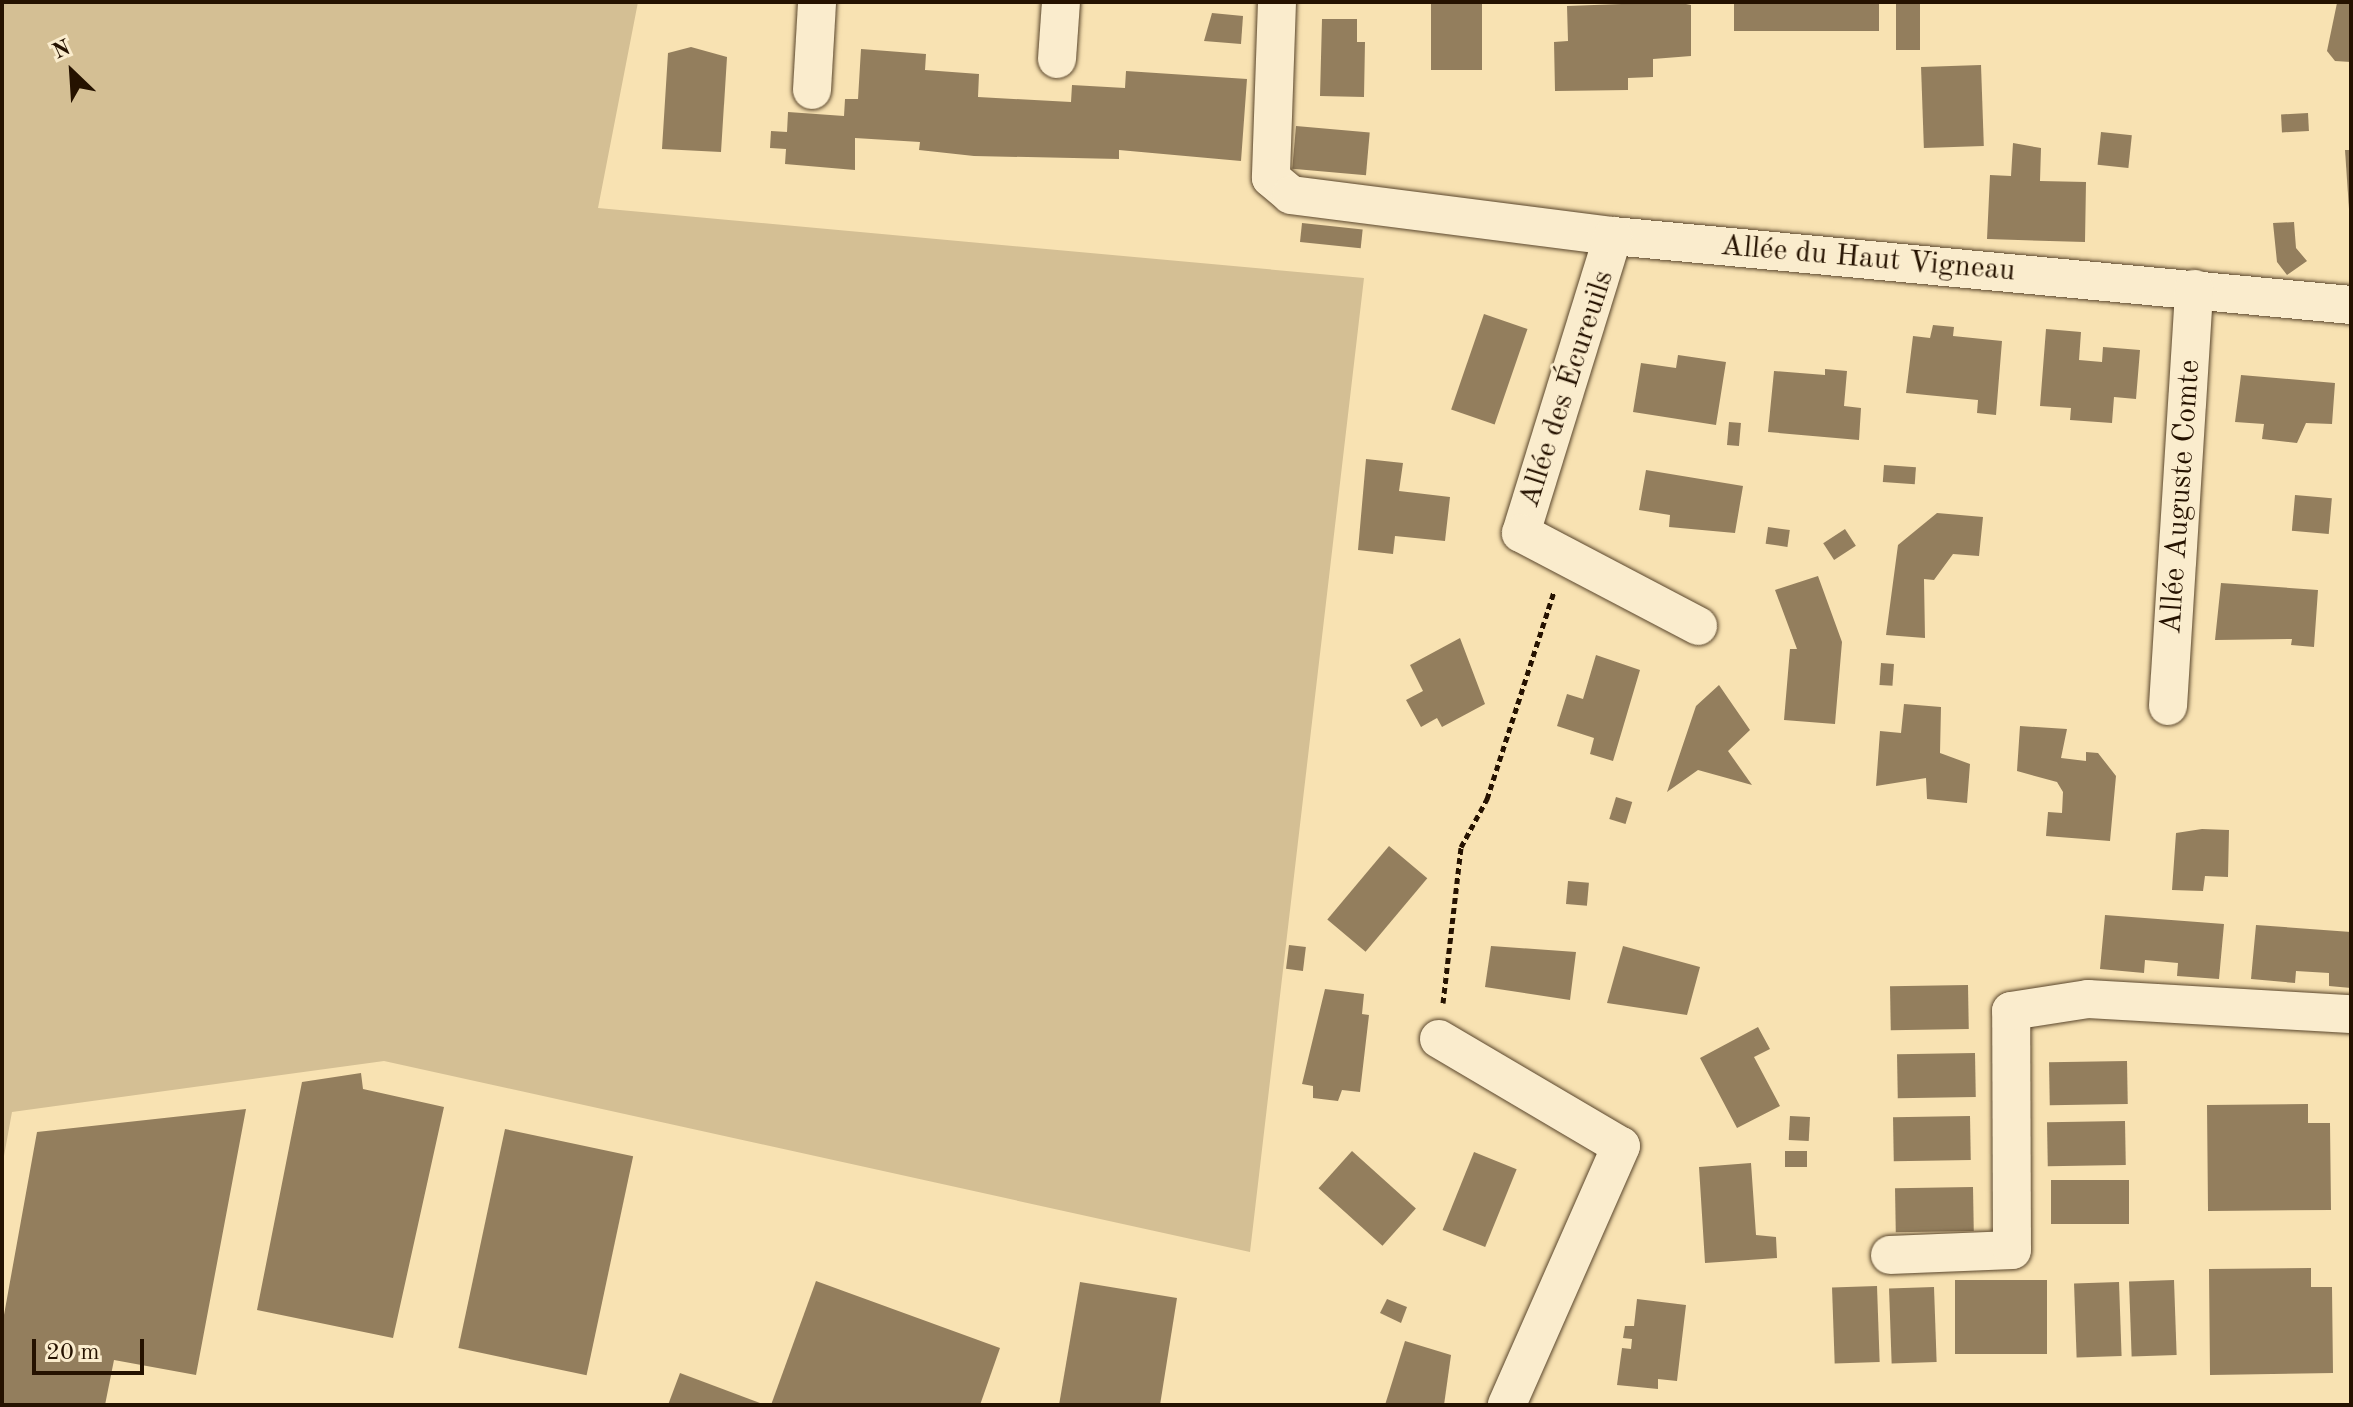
<!DOCTYPE html>
<meta charset="utf-8">
<style>
body{margin:0}
#map{position:relative;width:2353px;height:1407px;overflow:hidden;background:#f8e2b2;font-family:"Old Standard TT",serif}
div>[style]{position:absolute}
[style*='--x']{left:calc(var(--x)*1px);top:calc(var(--y)*1px);width:calc(var(--w)*1px);rotate:calc(var(--a)*1deg)}
.green>*{inset:0;background:#d4bf94}
.building>*{inset:0;background:#937e5d;transform-origin:0 0}
.path>*{height:5px;margin-top:-2.5px;transform-origin:0;background:repeating-linear-gradient(90deg,#251200 0 6px,transparent 0 10px)}
.roads{filter:drop-shadow(0 0 2px #5a462c) drop-shadow(0 0 2px #5a462c)}
.minor>*{height:38px;margin:-19px;padding:0 19px;transform-origin:19px;border-radius:19px;background:#faeccd}
span{translate:-50% -50%;white-space:nowrap;text-align:center;line-height:1.15;-webkit-text-stroke:6px #faeccd;paint-order:stroke}
.street-label{font-size:30px;color:#251200}
.frame{position:absolute;inset:0;border:4px solid #251200;pointer-events:none}
.north{position:absolute;left:32px;top:32px;width:80px;height:80px;-webkit-text-stroke:6px #faeccd;paint-order:stroke;rotate:335deg;font-size:22px;font-weight:700;line-height:32px;text-align:center;color:#251200}
.north::after{content:'';display:block;margin:auto;width:28px;height:36px;background:#251200;clip-path:polygon(50% 0,100% 100%,50% 72%,0 100%)}
.scale{position:absolute;left:32px;top:1339px;width:112px;height:36px;box-sizing:border-box;border:4px solid #251200;border-top:0;padding-left:10px;font-size:24px;line-height:28px;white-space:nowrap;color:#251200;-webkit-text-stroke:6px #faeccd;paint-order:stroke}
</style>
<div id="map">
<div class="green">
<div style="clip-path:polygon(2px 2px,638px 2px,598px 208px,1364px 278px,1250px 1252px,384px 1061px,12px 1112px,2px 1167px)"></div>
</div>
<div class="building">
<div style="left:1431px;top:2px;width:51px;height:68px"></div>
<div style="clip-path:polygon(1676px 2px,1691px 5px,1691px 56px,1653px 59px,1653px 77px,1628px 78px,1628px 90px,1555px 91px,1554px 42px,1568px 41px,1567px 6px)"></div>
<div style="left:1734px;top:2px;width:145px;height:29px"></div>
<div style="left:1896px;top:2px;width:24px;height:48px"></div>
<div style="clip-path:polygon(2337px 3px,2351px 3px,2351px 62px,2335px 61px,2327px 51px)"></div>
<div style="clip-path:polygon(1212px 13px,1243px 16px,1241px 44px,1204px 41px)"></div>
<div style="clip-path:polygon(1322px 19px,1357px 19px,1357px 42px,1365px 42px,1364px 97px,1320px 96px)"></div>
<div style="clip-path:polygon(691px 47px,727px 57px,721px 152px,662px 149px,668px 53px)"></div>
<div style="clip-path:polygon(861px 49px,926px 54px,925px 70px,979px 74px,978px 97px,1071px 102px,1072px 85px,1125px 88px,1126px 71px,1247px 79px,1241px 161px,1119px 150px,1119px 159px,974px 156px,919px 150px,920px 142px,855px 138px,855px 170px,785px 164px,786px 149px,770px 148px,771px 131px,787px 132px,788px 112px,844px 116px,845px 99px,858px 99px)"></div>
<div style="left:1981px;top:65px;width:81px;height:60px;rotate:88deg"></div>
<div style="left:2308px;top:113px;width:18px;height:27px;rotate:87deg"></div>
<div style="left:1296px;top:126px;width:74px;height:43px;rotate:5deg"></div>
<div style="left:2101px;top:132px;width:31px;height:33px;rotate:6deg"></div>
<div style="clip-path:polygon(2013px 143px,2041px 148px,2040px 181px,2086px 182px,2085px 242px,1987px 239px,1990px 175px,2011px 176px)"></div>
<div style="clip-path:polygon(2345px 150px,2351px 150px,2351px 209px,2349px 209px)"></div>
<div style="clip-path:polygon(2294px 222px,2296px 248px,2307px 261px,2287px 275px,2277px 262px,2273px 223px)"></div>
<div style="left:1302px;top:223px;width:61px;height:19px;rotate:6deg"></div>
<div style="left:1484px;top:314px;width:46px;height:101px;rotate:19deg"></div>
<div style="clip-path:polygon(1933px 325px,1954px 327px,1953px 336px,2002px 341px,1996px 415px,1977px 413px,1978px 400px,1906px 393px,1913px 336px,1930px 338px)"></div>
<div style="clip-path:polygon(2046px 329px,2081px 332px,2079px 360px,2102px 362px,2103px 347px,2140px 350px,2136px 399px,2114px 397px,2112px 423px,2070px 420px,2071px 408px,2040px 406px)"></div>
<div style="clip-path:polygon(1678px 355px,1726px 362px,1716px 425px,1633px 412px,1641px 363px,1676px 368px)"></div>
<div style="clip-path:polygon(1825px 369px,1847px 371px,1844px 406px,1861px 408px,1859px 440px,1768px 432px,1774px 371px,1825px 375px)"></div>
<div style="clip-path:polygon(2241px 375px,2335px 383px,2332px 424px,2306px 423px,2297px 443px,2262px 439px,2264px 424px,2235px 422px)"></div>
<div style="left:1729px;top:422px;width:12px;height:23px;rotate:5deg"></div>
<div style="clip-path:polygon(1366px 459px,1403px 463px,1399px 491px,1450px 497px,1445px 541px,1395px 536px,1393px 554px,1358px 550px)"></div>
<div style="left:1884px;top:465px;width:32px;height:17px;rotate:4deg"></div>
<div style="clip-path:polygon(1646px 470px,1743px 486px,1735px 533px,1669px 527px,1670px 515px,1639px 510px)"></div>
<div style="left:2295px;top:495px;width:37px;height:36px;rotate:5deg"></div>
<div style="clip-path:polygon(1937px 513px,1983px 517px,1979px 556px,1953px 554px,1934px 580px,1924px 579px,1925px 638px,1886px 635px,1898px 545px)"></div>
<div style="left:1768px;top:527px;width:22px;height:17px;rotate:8deg"></div>
<div style="left:1845px;top:529px;width:20px;height:26px;rotate:57deg"></div>
<div style="clip-path:polygon(1818px 576px,1842px 642px,1835px 724px,1784px 720px,1790px 649px,1797px 649px,1775px 590px)"></div>
<div style="clip-path:polygon(2221px 583px,2318px 590px,2314px 647px,2291px 645px,2292px 639px,2215px 640px)"></div>
<div style="clip-path:polygon(1460px 638px,1485px 704px,1442px 727px,1437px 718px,1421px 727px,1406px 700px,1423px 691px,1410px 665px)"></div>
<div style="clip-path:polygon(1596px 655px,1640px 670px,1613px 761px,1590px 754px,1594px 738px,1557px 726px,1567px 694px,1583px 699px)"></div>
<div style="left:1881px;top:663px;width:13px;height:22px;rotate:4deg"></div>
<div style="clip-path:polygon(1719px 685px,1750px 730px,1728px 751px,1752px 785px,1698px 770px,1667px 792px,1696px 706px)"></div>
<div style="clip-path:polygon(1904px 704px,1941px 707px,1940px 753px,1970px 764px,1967px 803px,1927px 799px,1926px 778px,1876px 786px,1880px 731px,1901px 733px)"></div>
<div style="clip-path:polygon(2020px 726px,2067px 729px,2061px 758px,2086px 761px,2086px 752px,2098px 753px,2116px 776px,2110px 841px,2046px 836px,2048px 812px,2062px 813px,2063px 792px,2057px 782px,2017px 771px)"></div>
<div style="left:1616px;top:797px;width:17px;height:23px;rotate:17deg"></div>
<div style="clip-path:polygon(2202px 829px,2229px 830px,2228px 877px,2205px 876px,2203px 891px,2172px 890px,2176px 833px)"></div>
<div style="left:1389px;top:846px;width:50px;height:96px;rotate:40deg"></div>
<div style="left:1568px;top:881px;width:21px;height:23px;rotate:5deg"></div>
<div style="clip-path:polygon(2105px 915px,2224px 924px,2219px 979px,2177px 976px,2178px 963px,2145px 960px,2144px 973px,2100px 969px)"></div>
<div style="clip-path:polygon(2256px 925px,2351px 932px,2351px 988px,2329px 986px,2329px 973px,2296px 971px,2295px 983px,2251px 979px)"></div>
<div style="left:1289px;top:945px;width:17px;height:24px;rotate:7deg"></div>
<div style="clip-path:polygon(1491px 946px,1576px 952px,1570px 1000px,1485px 987px)"></div>
<div style="clip-path:polygon(1623px 946px,1700px 967px,1687px 1015px,1607px 1003px)"></div>
<div style="left:1968px;top:985px;width:44px;height:78px;rotate:89deg"></div>
<div style="clip-path:polygon(1325px 989px,1364px 994px,1362px 1014px,1369px 1015px,1360px 1092px,1342px 1090px,1338px 1101px,1313px 1098px,1313px 1086px,1302px 1084px)"></div>
<div style="clip-path:polygon(1758px 1027px,1770px 1049px,1754px 1057px,1780px 1106px,1737px 1128px,1700px 1058px)"></div>
<div style="left:1975px;top:1053px;width:44px;height:78px;rotate:89deg"></div>
<div style="left:2127px;top:1061px;width:43px;height:78px;rotate:89deg"></div>
<div style="clip-path:polygon(361px 1073px,363px 1089px,444px 1107px,393px 1338px,257px 1310px,302px 1082px)"></div>
<div style="clip-path:polygon(2308px 1104px,2308px 1123px,2330px 1123px,2331px 1210px,2208px 1211px,2207px 1105px)"></div>
<div style="clip-path:polygon(246px 1109px,196px 1375px,114px 1360px,105px 1405px,2px 1405px,2px 1326px,37px 1132px)"></div>
<div style="left:1790px;top:1116px;width:20px;height:24px;rotate:3deg"></div>
<div style="left:1970px;top:1116px;width:44px;height:77px;rotate:89deg"></div>
<div style="left:2125px;top:1121px;width:44px;height:78px;rotate:89deg"></div>
<div style="left:505px;top:1129px;width:131px;height:224px;rotate:12deg"></div>
<div style="left:1352px;top:1151px;width:86px;height:50px;rotate:42deg"></div>
<div style="left:1785px;top:1151px;width:22px;height:16px"></div>
<div style="left:1474px;top:1152px;width:46px;height:84px;rotate:22deg"></div>
<div style="clip-path:polygon(1751px 1163px,1756px 1235px,1776px 1237px,1777px 1258px,1705px 1263px,1699px 1167px)"></div>
<div style="left:2129px;top:1180px;width:44px;height:78px;rotate:90deg"></div>
<div style="left:1973px;top:1187px;width:44px;height:78px;rotate:89deg"></div>
<div style="clip-path:polygon(2311px 1268px,2311px 1287px,2332px 1287px,2333px 1373px,2210px 1375px,2209px 1269px)"></div>
<div style="left:2047px;top:1280px;width:74px;height:92px;rotate:90deg"></div>
<div style="left:2174px;top:1280px;width:75px;height:45px;rotate:88deg"></div>
<div style="clip-path:polygon(816px 1281px,1000px 1348px,980px 1405px,771px 1405px)"></div>
<div style="clip-path:polygon(1080px 1282px,1177px 1298px,1160px 1405px,1059px 1405px)"></div>
<div style="left:2119px;top:1282px;width:74px;height:45px;rotate:88deg"></div>
<div style="left:1877px;top:1286px;width:76px;height:45px;rotate:88deg"></div>
<div style="left:1934px;top:1287px;width:75px;height:45px;rotate:88deg"></div>
<div style="clip-path:polygon(1387px 1299px,1407px 1307px,1401px 1323px,1380px 1313px)"></div>
<div style="clip-path:polygon(1637px 1299px,1686px 1305px,1677px 1381px,1658px 1379px,1658px 1389px,1617px 1385px,1622px 1348px,1631px 1349px,1632px 1339px,1623px 1338px,1625px 1326px,1634px 1326px)"></div>
<div style="clip-path:polygon(1405px 1341px,1451px 1355px,1444px 1405px,1385px 1405px)"></div>
<div style="clip-path:polygon(680px 1373px,765px 1405px,668px 1405px)"></div>
</div>
<div class="path">
<div style="--x:1443;--y:1003;--w:157;--a:-83.4"></div>
<div style="--x:1461;--y:847;--w:55;--a:-61.6"></div>
<div style="--x:1487;--y:799;--w:219;--a:-72.1"></div>
</div>
<div class="roads">
<div class="minor">
<div style="--x:1277;--y:2;--w:176;--a:92"></div>
<div style="--x:1271;--y:178;--w:26;--a:40"></div>
<div style="--x:1291;--y:195;--w:325;--a:7.3"></div>
<div style="--x:1613;--y:236;--w:741;--a:5.34"></div>
<div style="--x:1057;--y:59;--w:57;--a:-86"></div>
<div style="--x:812;--y:90;--w:88;--a:-86.7"></div>
<div style="--x:1613;--y:236;--w:311;--a:107.2"></div>
<div style="--x:1521;--y:533;--w:200;--a:27.7"></div>
<div style="--x:2168;--y:706;--w:418;--a:-86.4"></div>
<div style="--x:1439;--y:1039;--w:211;--a:30.5"></div>
<div style="--x:1621;--y:1146;--w:283;--a:113.8"></div>
<div style="--x:1890;--y:1255;--w:122;--a:-2.3"></div>
<div style="--x:2012;--y:1250;--w:239;--a:-90.2"></div>
<div style="--x:2011;--y:1011;--w:78;--a:-8.9"></div>
<div style="--x:2088;--y:999;--w:263;--a:3.3"></div>
</div>
</div>
<div class="street-label">
<span style="left:1868px;top:259px;rotate:5deg">Allée du Haut Vigneau</span>
<span style="left:1567px;top:389px;rotate:-72deg">Allée des Écureuils</span>
<span style="left:2181px;top:497px;rotate:-86deg">Allée Auguste Comte</span>
</div>
<div class="frame"></div>
<div class="north">N</div>
<div class="scale">20 m</div>
</div>
